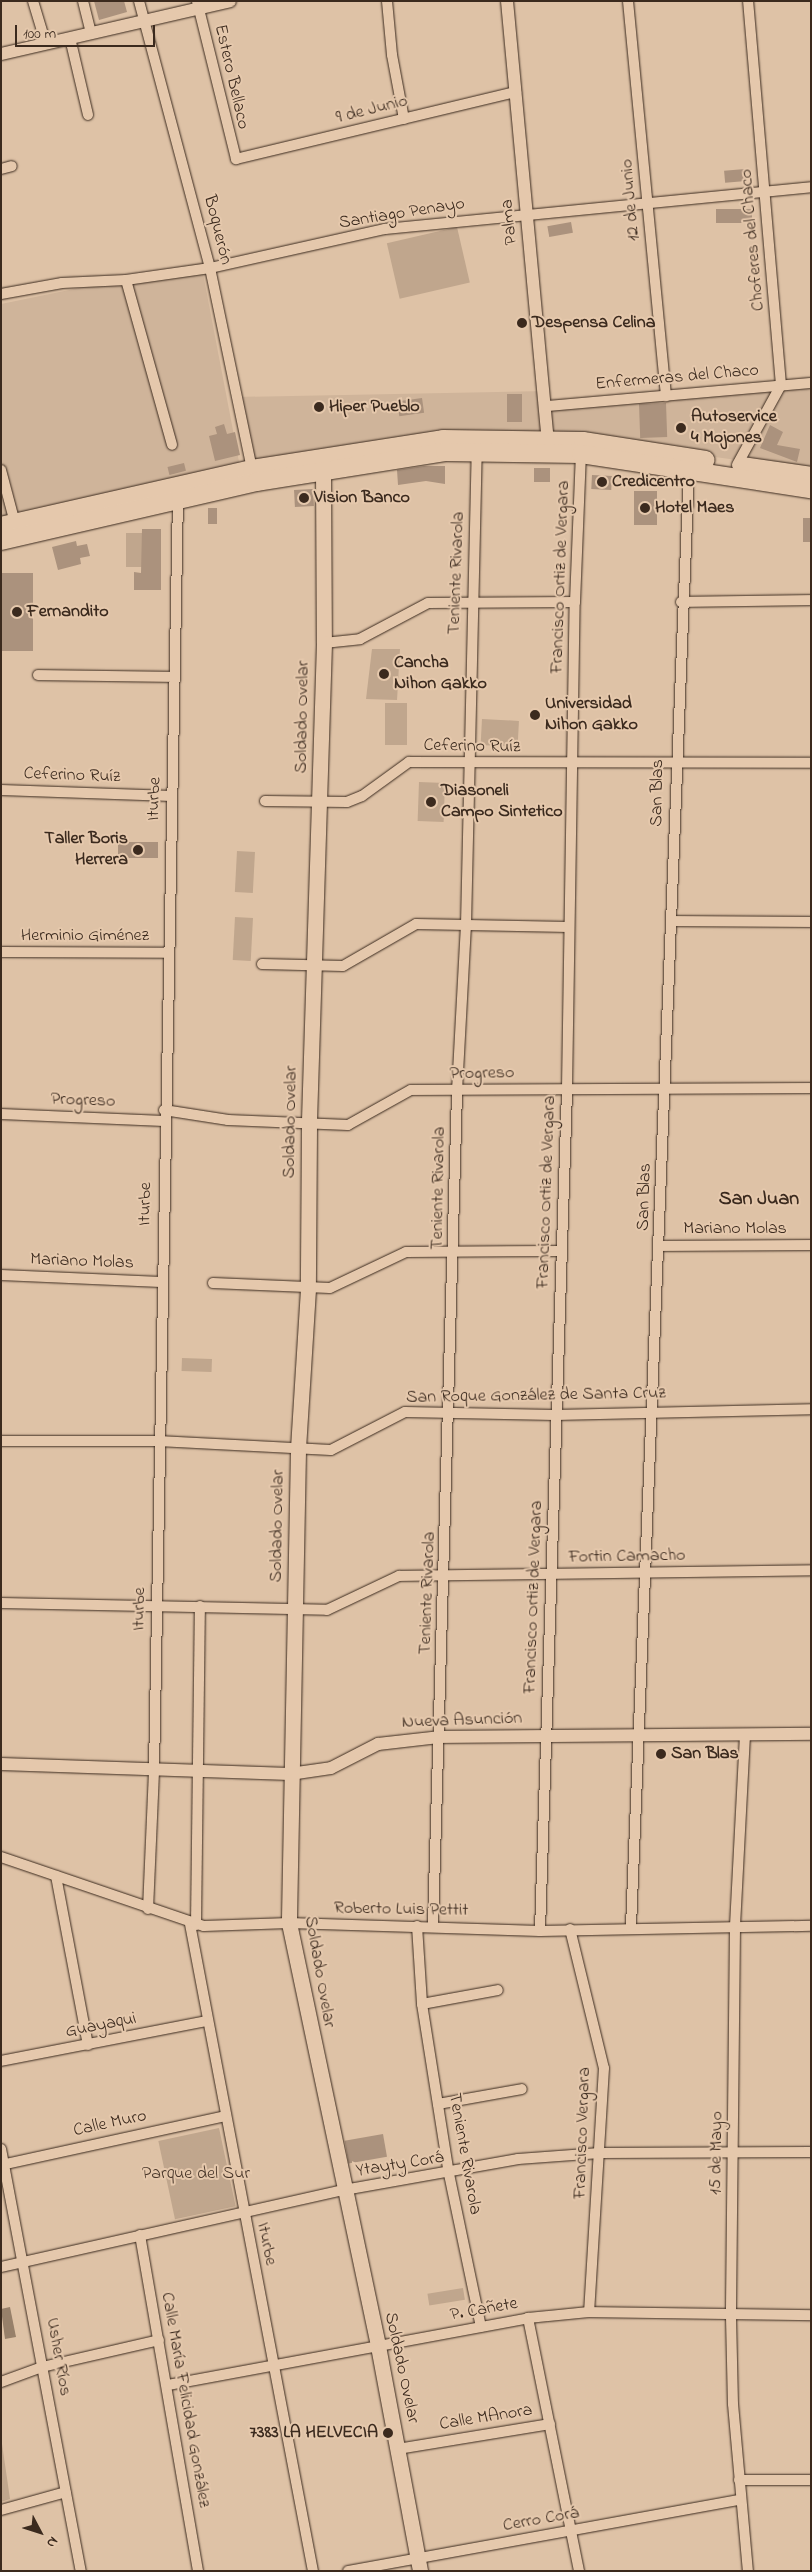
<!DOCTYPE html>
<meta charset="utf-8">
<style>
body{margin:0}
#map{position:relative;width:812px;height:2572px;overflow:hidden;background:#dec2a6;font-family:"Indie Flower",sans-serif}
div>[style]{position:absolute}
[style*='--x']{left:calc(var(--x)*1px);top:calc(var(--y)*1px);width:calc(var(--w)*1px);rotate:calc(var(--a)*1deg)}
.built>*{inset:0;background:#cfb49a}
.green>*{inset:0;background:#c0a68d;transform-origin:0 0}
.water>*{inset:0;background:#97806a}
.building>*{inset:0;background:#ab927d;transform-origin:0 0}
.roads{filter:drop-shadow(0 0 1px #3b2a1e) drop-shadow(0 0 1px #3b2a1e)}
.minor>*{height:10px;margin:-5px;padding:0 5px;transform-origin:5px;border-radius:5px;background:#e5c8ac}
.tertiary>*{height:12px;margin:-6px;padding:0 6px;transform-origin:6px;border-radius:6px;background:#e5c8ac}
.secondary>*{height:15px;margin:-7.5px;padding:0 7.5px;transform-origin:7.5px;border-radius:7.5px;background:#e5c8ac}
.trunk>*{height:18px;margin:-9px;padding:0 9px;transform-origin:9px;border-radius:9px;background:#e5c8ac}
.dots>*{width:14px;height:14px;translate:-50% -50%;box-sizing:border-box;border:2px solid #e5c8ac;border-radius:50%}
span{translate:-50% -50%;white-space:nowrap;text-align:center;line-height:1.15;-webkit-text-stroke:4px #e5c8ac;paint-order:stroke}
.street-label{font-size:18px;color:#3b2a1e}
.poi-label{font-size:18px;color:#3b2a1e;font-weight:700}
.left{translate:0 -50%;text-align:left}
.right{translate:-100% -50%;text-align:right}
.park-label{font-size:18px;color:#483629}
.quarter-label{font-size:20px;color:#3b2a1e;font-weight:700}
.frame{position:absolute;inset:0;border:2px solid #3b2a1e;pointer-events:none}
.north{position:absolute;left:15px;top:2507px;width:50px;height:50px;-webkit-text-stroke:4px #e5c8ac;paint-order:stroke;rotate:130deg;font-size:14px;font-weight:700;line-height:20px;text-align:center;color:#3b2a1e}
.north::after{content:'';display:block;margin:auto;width:18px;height:22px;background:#3b2a1e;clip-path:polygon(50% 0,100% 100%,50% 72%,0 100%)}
.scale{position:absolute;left:15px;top:25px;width:140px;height:22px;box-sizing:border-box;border:2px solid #3b2a1e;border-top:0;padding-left:6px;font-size:15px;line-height:18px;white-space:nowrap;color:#3b2a1e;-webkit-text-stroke:4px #e5c8ac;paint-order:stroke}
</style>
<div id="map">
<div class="built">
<div style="clip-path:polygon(201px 263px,240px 467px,1px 521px,1px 304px)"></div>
<div style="clip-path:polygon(781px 385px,737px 460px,539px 433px,256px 463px,236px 397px,545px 391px,547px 406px)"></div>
<div style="clip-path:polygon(811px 385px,811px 472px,743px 462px,786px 388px)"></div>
</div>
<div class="green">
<div style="left:457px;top:227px;width:57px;height:72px;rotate:77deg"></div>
<div style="left:126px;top:533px;width:16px;height:34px"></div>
<div style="clip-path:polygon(372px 649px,400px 649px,397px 700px,366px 699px)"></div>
<div style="left:385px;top:703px;width:22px;height:42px"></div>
<div style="left:482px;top:719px;width:37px;height:26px;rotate:3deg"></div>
<div style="left:419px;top:782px;width:26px;height:39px;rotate:2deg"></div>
<div style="left:237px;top:851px;width:18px;height:41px;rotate:3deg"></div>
<div style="left:235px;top:917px;width:18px;height:43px;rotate:3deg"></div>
<div style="left:182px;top:1358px;width:30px;height:13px;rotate:2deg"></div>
<div style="left:219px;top:2128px;width:80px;height:62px;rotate:78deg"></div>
<div style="left:463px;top:2288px;width:12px;height:36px;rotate:81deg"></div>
<div style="clip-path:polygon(1px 2437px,10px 2499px,1px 2502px)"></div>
</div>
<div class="water">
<div style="clip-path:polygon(10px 2307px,16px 2337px,5px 2339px,1px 2309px)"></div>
</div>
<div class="building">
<div style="clip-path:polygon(94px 1px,124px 1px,127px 12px,99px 20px)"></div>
<div style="left:745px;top:169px;width:12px;height:21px;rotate:85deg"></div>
<div style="left:752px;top:209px;width:14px;height:36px;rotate:90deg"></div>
<div style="left:571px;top:222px;width:11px;height:24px;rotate:80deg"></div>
<div style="left:507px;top:394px;width:15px;height:28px"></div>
<div style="left:422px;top:398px;width:15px;height:25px;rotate:82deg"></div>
<div style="left:666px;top:403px;width:34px;height:27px;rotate:88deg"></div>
<div style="clip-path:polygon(224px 424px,227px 434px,235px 432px,240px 455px,215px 461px,209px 436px,217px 434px,215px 427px)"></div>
<div style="clip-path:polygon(770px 425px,783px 432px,777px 445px,800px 449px,797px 462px,760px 448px)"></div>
<div style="left:184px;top:463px;width:8px;height:17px;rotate:76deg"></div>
<div style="clip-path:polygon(424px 466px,445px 466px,445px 484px,426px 481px,398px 485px,397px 470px)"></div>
<div style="left:534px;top:468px;width:16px;height:14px"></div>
<div style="left:592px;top:475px;width:20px;height:14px;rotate:3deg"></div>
<div style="left:313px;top:489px;width:17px;height:19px;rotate:87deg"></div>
<div style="left:634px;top:491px;width:23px;height:34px"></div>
<div style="left:208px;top:508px;width:9px;height:16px"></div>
<div style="left:803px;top:518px;width:8px;height:24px"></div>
<div style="clip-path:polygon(142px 529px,161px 529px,161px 590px,134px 590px,134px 572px,141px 573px)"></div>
<div style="clip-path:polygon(76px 541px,77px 546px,87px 544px,90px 556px,80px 558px,81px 564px,58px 570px,52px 547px)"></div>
<div style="left:1px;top:573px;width:32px;height:78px"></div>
<div style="left:118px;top:842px;width:40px;height:16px"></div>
<div style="left:383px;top:2134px;width:23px;height:39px;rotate:80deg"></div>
</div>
<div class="roads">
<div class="minor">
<div style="--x:33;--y:1;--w:45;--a:73.2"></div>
<div style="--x:83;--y:1;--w:33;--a:76"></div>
<div style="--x:139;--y:1;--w:276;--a:75.1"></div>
<div style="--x:210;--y:268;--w:205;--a:78.2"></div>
<div style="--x:197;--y:1;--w:163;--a:76.1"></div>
<div style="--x:236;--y:159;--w:288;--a:-13.5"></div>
<div style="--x:387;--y:1;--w:54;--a:84.7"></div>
<div style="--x:392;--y:55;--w:65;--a:79.4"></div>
<div style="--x:628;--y:1;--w:397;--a:84.5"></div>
<div style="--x:70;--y:38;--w:79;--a:76.8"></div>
<div style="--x:1;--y:169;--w:11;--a:-15"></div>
<div style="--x:126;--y:280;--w:171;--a:74.4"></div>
<div style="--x:1;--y:294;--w:62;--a:-10.2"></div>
<div style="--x:62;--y:283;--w:64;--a:-2.7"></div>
<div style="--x:126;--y:280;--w:85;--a:-8.1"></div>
<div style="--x:210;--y:268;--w:179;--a:-12.6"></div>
<div style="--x:385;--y:229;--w:428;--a:-5.6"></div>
<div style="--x:547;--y:406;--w:265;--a:-5"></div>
<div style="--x:737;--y:465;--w:91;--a:-61.2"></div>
<div style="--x:781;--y:385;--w:385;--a:-94.9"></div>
<div style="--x:1;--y:470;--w:55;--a:75.2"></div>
<div style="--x:681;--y:602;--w:130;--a:-0.9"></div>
<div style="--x:324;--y:643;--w:36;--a:-6"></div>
<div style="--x:360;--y:639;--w:77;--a:-27.9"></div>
<div style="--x:428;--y:603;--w:147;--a:-0.4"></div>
<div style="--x:38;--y:675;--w:137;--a:0.8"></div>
<div style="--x:1;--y:790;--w:171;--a:2"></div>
<div style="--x:265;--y:801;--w:82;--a:0.7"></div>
<div style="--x:347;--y:802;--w:16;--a:-22"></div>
<div style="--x:362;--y:796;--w:58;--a:-35.9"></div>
<div style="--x:409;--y:762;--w:402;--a:0.1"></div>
<div style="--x:672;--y:921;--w:139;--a:0.4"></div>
<div style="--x:1;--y:952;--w:167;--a:0.3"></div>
<div style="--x:262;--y:964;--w:81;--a:1.4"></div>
<div style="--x:343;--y:966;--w:84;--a:-29.9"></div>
<div style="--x:416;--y:924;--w:153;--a:1.1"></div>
<div style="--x:164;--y:1110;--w:65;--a:8.9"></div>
<div style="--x:228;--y:1120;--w:120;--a:2.4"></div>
<div style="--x:348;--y:1125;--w:72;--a:-29.1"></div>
<div style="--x:411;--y:1090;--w:400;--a:-0.3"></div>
<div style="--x:1;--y:1114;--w:163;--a:2.5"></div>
<div style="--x:659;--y:1246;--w:152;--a:-0.4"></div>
<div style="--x:1;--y:1275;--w:160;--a:2.5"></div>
<div style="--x:213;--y:1283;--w:117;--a:2.4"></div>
<div style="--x:330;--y:1288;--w:84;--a:-25.3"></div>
<div style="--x:406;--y:1252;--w:156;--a:-0.4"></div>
<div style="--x:1;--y:1441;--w:157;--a:0"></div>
<div style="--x:158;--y:1441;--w:173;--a:3"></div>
<div style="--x:331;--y:1450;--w:83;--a:-27.2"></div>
<div style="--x:405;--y:1412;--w:150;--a:1.1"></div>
<div style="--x:555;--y:1415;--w:256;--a:-1.3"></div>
<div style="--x:1;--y:1603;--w:326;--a:1.2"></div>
<div style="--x:327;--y:1610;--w:80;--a:-25.3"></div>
<div style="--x:399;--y:1576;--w:412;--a:-0.8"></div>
<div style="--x:745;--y:1735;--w:192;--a:93"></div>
<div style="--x:735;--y:1927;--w:390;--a:90.6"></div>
<div style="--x:731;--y:2317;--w:87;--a:88.7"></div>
<div style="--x:733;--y:2404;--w:168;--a:84.9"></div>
<div style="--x:1;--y:1857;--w:214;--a:18.8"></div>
<div style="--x:204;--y:1926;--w:85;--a:-2"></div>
<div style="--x:289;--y:1923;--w:251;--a:1.8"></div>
<div style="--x:540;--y:1931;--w:271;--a:-1.1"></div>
<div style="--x:56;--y:1876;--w:172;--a:79.3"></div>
<div style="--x:148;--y:1909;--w:139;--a:-87.5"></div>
<div style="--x:154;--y:1770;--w:1270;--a:-88.92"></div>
<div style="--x:190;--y:1924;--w:659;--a:79.24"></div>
<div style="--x:196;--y:1925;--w:319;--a:-89.3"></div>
<div style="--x:417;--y:1926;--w:78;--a:86.3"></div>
<div style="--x:422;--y:2004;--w:172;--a:81"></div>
<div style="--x:449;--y:2174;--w:156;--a:78.2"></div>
<div style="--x:433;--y:1926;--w:835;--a:-88.35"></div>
<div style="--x:457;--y:1091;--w:166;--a:-86.9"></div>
<div style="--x:466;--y:925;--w:475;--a:-88.7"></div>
<div style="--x:631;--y:1927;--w:1459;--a:-87.72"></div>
<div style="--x:570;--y:1929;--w:143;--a:76.3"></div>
<div style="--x:604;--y:2068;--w:244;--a:93.5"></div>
<div style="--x:540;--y:1931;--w:842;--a:-88.16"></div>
<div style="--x:567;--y:1089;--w:487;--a:-89.1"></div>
<div style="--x:575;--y:602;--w:148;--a:-87.7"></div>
<div style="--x:422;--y:2004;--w:77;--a:-10.4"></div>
<div style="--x:1;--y:2061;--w:209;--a:-11"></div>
<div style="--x:438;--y:2104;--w:85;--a:-10.1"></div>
<div style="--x:1;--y:2149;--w:430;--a:79.3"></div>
<div style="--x:1;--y:2165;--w:229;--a:-12.3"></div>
<div style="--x:140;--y:2235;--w:341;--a:80.2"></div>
<div style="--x:1;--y:2267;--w:352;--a:-12.7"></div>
<div style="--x:344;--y:2190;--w:177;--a:-10.1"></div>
<div style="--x:518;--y:2159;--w:82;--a:-4.2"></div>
<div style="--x:600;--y:2153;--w:211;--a:-0.3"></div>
<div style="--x:528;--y:2318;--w:258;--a:78.6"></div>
<div style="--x:1;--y:2382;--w:44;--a:-20.1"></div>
<div style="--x:42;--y:2367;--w:120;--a:-13"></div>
<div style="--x:168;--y:2385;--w:366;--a:-10.5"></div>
<div style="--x:528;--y:2318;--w:61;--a:-5.6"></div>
<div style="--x:589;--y:2312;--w:222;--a:0.8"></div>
<div style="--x:398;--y:2449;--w:154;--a:-9.3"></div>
<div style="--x:739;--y:2480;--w:72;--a:0"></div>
<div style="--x:1;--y:2510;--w:67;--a:-15.5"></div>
<div style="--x:348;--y:2571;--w:398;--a:-10.3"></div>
</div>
<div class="tertiary">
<div style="--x:507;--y:1;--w:440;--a:84.7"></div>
<div style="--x:1;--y:54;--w:235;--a:-13"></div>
<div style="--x:1;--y:1764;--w:289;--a:2"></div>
<div style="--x:290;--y:1774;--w:41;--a:-8.3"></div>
<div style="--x:331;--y:1768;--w:53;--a:-27.1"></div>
<div style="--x:378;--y:1744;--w:61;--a:-6.5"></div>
<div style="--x:439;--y:1737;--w:372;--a:-0.5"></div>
</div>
<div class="secondary">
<div style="--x:323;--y:470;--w:173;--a:89.7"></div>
<div style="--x:324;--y:643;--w:483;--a:91.8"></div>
<div style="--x:309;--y:1126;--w:163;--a:90.4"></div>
<div style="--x:308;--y:1289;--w:161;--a:93.6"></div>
<div style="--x:298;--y:1450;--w:473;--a:91.1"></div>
<div style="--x:289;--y:1923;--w:432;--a:78.1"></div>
<div style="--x:378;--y:2346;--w:229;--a:79.4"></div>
</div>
<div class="trunk">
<div style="--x:742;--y:466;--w:70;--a:8.2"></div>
<div style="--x:1;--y:526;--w:257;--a:-12.8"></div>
<div style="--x:252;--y:469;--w:193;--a:-8.9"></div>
<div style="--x:443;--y:439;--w:140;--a:0.8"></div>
<div style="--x:583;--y:441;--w:124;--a:8.8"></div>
<div style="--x:1;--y:541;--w:262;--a:-13"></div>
<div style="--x:256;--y:482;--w:191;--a:-9"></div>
<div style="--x:445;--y:452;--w:136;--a:0.8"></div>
<div style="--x:581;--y:454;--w:233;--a:8.7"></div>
</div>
</div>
<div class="dots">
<div style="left:522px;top:323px;background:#3b2a1e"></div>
<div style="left:319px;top:407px;background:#3b2a1e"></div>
<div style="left:681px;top:428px;background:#3b2a1e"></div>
<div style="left:602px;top:482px;background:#3b2a1e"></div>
<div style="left:304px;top:498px;background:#3b2a1e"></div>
<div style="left:645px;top:508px;background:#3b2a1e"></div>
<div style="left:17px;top:612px;background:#3b2a1e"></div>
<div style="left:384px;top:674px;background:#3b2a1e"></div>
<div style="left:535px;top:715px;background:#3b2a1e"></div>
<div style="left:431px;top:802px;background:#3b2a1e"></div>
<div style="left:138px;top:850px;background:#3b2a1e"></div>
<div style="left:661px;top:1754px;background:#3b2a1e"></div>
<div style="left:388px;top:2433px;background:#3b2a1e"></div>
</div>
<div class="street-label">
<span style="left:231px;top:77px;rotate:77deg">Estero Bellaco</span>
<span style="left:372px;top:110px;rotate:-14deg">9 de Junio</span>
<span style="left:631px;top:200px;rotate:-95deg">12 de Junio</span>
<span style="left:402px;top:214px;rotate:-9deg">Santiago Penayo</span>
<span style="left:510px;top:222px;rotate:-96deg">Palma</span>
<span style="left:217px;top:230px;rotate:76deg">Boquerón</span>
<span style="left:753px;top:240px;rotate:-95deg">Choferes del Chaco</span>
<span style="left:677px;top:378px;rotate:-5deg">Enfermeras del Chaco</span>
<span style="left:457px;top:573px;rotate:-88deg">Teniente Rivarola</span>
<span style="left:561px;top:577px;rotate:-88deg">Francisco Ortiz de Vergara</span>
<span style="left:303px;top:717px;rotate:-89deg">Soldado Ovelar</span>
<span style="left:472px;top:747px;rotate:1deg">Ceferino Ruíz</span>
<span style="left:72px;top:776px;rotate:2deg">Ceferino Ruíz</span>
<span style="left:658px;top:793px;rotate:-89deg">San Blas</span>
<span style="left:155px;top:799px;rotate:-88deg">Iturbe</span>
<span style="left:85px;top:936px">Herminio Giménez</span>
<span style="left:482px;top:1074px;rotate:-1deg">Progreso</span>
<span style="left:83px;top:1101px;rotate:2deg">Progreso</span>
<span style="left:291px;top:1122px;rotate:-89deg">Soldado Ovelar</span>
<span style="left:439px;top:1188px;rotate:-89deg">Teniente Rivarola</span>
<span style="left:547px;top:1192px;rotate:-88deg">Francisco Ortiz de Vergara</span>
<span style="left:645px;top:1197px;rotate:-88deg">San Blas</span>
<span style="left:146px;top:1204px;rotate:-89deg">Iturbe</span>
<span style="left:735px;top:1229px">Mariano Molas</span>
<span style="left:82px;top:1262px;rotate:2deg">Mariano Molas</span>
<span style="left:536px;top:1396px;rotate:-1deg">San Roque González de Santa Cruz</span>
<span style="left:278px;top:1526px;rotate:-89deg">Soldado Ovelar</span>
<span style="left:627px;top:1557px;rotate:-1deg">Fortin Camacho</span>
<span style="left:428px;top:1593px;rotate:-88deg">Teniente Rivarola</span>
<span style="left:534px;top:1597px;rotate:-88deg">Francisco Ortiz de Vergara</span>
<span style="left:140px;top:1609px;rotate:-89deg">Iturbe</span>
<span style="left:462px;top:1721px;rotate:-2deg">Nueva Asunción</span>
<span style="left:401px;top:1910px;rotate:1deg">Roberto Luis Pettit</span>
<span style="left:319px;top:1972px;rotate:80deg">Soldado Ovelar</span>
<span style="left:101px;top:2026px;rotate:-11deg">Guayaqui</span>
<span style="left:110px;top:2124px;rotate:-12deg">Calle Muro</span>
<span style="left:583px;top:2133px;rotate:-88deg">Francisco Vergara</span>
<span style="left:717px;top:2153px;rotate:-89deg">15 de Mayo</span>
<span style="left:464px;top:2154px;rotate:80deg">Teniente Rivarola</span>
<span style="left:400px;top:2165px;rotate:-9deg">Ytayty Corá</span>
<span style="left:266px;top:2244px;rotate:78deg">Iturbe</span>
<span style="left:484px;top:2310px;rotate:-10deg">P. Cañete</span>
<span style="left:58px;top:2357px;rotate:80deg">Usher Ríos</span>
<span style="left:401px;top:2368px;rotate:78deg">Soldado Ovelar</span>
<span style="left:185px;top:2400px;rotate:80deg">Calle María Felicidad González</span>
<span style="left:486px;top:2418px;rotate:-9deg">Calle MAnora</span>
<span style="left:541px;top:2520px;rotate:-10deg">Cerro Corá</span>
</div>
<div class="poi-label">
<span class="left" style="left:532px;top:323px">Despensa Celina</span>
<span class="left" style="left:329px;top:407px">Hiper Pueblo</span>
<span class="left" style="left:691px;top:428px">Autoservice<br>4 Mojones</span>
<span class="left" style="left:612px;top:482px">Credicentro</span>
<span class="left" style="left:314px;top:498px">Vision Banco</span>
<span class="left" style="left:655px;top:508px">Hotel Maes</span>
<span class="left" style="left:27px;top:612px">Fernandito</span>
<span class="left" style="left:394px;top:674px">Cancha<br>Nihon Gakko</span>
<span class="left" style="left:545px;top:715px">Universidad<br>Nihon Gakko</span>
<span class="left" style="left:441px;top:802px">Diasoneli<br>Campo Sintetico</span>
<span class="right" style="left:128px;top:850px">Taller Boris<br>Herrera</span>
<span class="left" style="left:671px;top:1754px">San Blas</span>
<span class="right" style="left:378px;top:2433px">7383 LA HELVECIA</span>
</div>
<div class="park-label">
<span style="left:196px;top:2174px">Parque del Sur</span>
</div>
<div class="quarter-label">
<span style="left:759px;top:1199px">San Juan</span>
</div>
<div class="frame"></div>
<div class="north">N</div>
<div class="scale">100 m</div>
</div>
